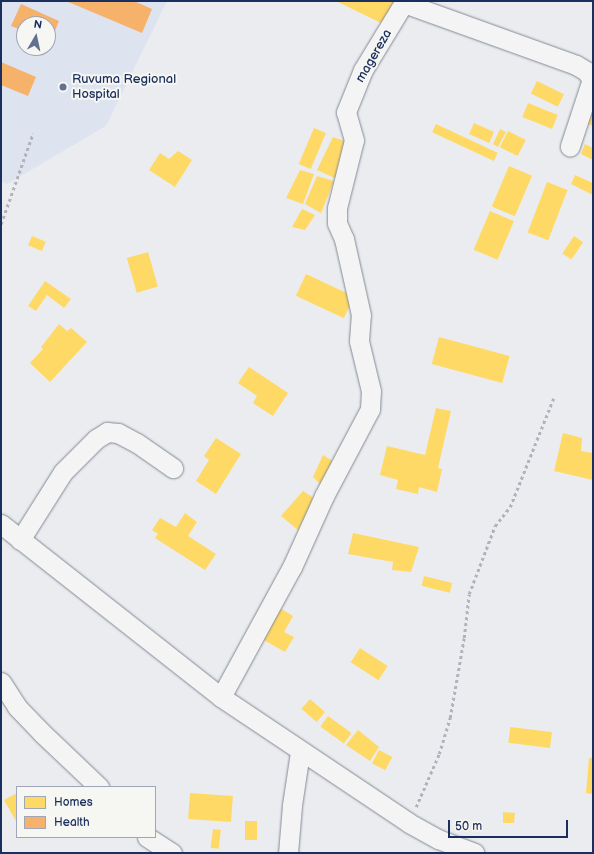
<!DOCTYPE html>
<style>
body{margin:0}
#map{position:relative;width:594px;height:854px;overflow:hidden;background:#eaecf0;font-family:"Balsamiq Sans",sans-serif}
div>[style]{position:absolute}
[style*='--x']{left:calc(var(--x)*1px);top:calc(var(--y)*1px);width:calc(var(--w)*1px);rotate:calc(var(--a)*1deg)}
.built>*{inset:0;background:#dee3f0}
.homes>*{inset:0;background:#ffd966;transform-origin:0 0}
.health>*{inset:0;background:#f6b26b}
.path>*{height:2.5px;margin-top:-1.25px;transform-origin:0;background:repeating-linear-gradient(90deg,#b0b3b9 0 3px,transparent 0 6px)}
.roads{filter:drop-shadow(0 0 1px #848994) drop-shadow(0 0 1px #848994)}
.minor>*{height:19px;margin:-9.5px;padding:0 9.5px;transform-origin:9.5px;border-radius:9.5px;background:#f3f4f3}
.dots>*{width:11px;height:11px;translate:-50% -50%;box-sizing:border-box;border:2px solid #f6f6f2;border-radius:50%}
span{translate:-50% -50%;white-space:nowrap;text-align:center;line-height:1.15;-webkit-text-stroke:4px #f6f6f2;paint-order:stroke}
.street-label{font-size:13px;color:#1b2f5e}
.poi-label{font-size:13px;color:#1b2f5e}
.left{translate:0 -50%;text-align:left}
.frame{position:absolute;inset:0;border:2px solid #1b2f5e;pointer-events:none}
.legend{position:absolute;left:16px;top:786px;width:140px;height:52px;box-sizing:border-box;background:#f6f6f2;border:1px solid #9ea6b7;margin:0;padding:5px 7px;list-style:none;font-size:12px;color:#1b2f5e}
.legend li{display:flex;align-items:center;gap:8px;height:20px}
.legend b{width:20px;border:1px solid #9ea6b7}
.north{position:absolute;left:16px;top:16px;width:40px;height:40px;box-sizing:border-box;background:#f6f6f2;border:1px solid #9ea6b7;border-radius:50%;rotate:9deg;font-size:11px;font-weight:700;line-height:16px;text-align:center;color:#1b2f5e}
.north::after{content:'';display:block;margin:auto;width:14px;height:18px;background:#637191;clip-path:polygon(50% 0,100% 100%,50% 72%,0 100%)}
.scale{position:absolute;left:448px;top:820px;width:120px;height:18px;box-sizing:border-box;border:2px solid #1b2f5e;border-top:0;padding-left:5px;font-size:12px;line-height:14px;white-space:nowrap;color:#1b2f5e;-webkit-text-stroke:3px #f6f6f2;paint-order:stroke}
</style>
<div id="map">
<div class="built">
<div style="clip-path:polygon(evenodd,1px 1px,167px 1px,106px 126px,7px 184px,1px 181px,1px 1px,24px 24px,48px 24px,48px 48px,24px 48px,24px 24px)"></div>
</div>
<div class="homes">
<div style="clip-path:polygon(336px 1px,396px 1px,385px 25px)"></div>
<div style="left:537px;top:81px;width:30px;height:14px;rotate:26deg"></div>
<div style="left:528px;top:103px;width:32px;height:15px;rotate:22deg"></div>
<div style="clip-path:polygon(593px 106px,593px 126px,585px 123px)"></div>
<div style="left:474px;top:123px;width:22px;height:12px;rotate:24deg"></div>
<div style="left:436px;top:124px;width:68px;height:9px;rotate:25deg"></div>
<div style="left:314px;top:128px;width:13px;height:39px;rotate:23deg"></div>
<div style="clip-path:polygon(500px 129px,506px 132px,498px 147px,493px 144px)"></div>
<div style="left:508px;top:131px;width:20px;height:18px;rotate:27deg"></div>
<div style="clip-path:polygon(333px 137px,350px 143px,337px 179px,317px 170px)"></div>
<div style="clip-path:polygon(585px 144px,593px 148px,593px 160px,581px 154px)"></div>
<div style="clip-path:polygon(178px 151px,192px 160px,175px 187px,149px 170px,160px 153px,169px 159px)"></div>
<div style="left:509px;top:166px;width:25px;height:44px;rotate:23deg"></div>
<div style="clip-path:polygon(300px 170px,314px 174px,303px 204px,286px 198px)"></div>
<div style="clip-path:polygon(575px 175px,593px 183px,593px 195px,571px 184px)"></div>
<div style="clip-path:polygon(317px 176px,334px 181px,321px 213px,305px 204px)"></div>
<div style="left:547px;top:182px;width:22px;height:54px;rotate:21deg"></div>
<div style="clip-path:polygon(302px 209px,315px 215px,305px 230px,292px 227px)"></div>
<div style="left:490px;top:211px;width:26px;height:42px;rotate:23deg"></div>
<div style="left:32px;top:236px;width:15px;height:10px;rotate:23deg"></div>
<div style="left:574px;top:236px;width:11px;height:21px;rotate:34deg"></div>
<div style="left:148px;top:252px;width:36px;height:22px;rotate:74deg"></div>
<div style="left:306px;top:274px;width:53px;height:24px;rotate:25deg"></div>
<div style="clip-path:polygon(45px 281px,71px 299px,64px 308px,47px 295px,36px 311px,28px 306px)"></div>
<div style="clip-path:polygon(59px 324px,67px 331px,71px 328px,87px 342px,50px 382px,30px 363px,43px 349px,41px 347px)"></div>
<div style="left:439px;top:337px;width:73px;height:28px;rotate:15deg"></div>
<div style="clip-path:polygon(249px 367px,288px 393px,273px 416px,253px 403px,257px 396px,238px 383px)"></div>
<div style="clip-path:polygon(436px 408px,451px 411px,438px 468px,442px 469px,437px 492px,419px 487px,418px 494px,396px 489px,398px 480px,380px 475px,387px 446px,425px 455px)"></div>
<div style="clip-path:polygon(563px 433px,582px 438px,581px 451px,593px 453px,593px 480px,554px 471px)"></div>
<div style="clip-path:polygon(216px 438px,241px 454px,216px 494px,196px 481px,209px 460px,204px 456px)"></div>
<div style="clip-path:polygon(323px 455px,339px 465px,325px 489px,313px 477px)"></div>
<div style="clip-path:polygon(303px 491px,314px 498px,298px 530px,281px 516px)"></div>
<div style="clip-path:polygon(185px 513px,197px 522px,188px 536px,216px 554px,205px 570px,155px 538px,158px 534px,152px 530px,160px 518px,176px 527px)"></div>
<div style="clip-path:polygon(353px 533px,419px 547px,411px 572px,392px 570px,393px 562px,348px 554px)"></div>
<div style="left:424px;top:576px;width:29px;height:10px;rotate:14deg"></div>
<div style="clip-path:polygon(278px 607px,293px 616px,284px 632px,294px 637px,285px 652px,260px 638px)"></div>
<div style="left:360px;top:648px;width:33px;height:17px;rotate:33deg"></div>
<div style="left:310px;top:699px;width:20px;height:13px;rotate:41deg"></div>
<div style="left:328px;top:716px;width:29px;height:13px;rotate:36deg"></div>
<div style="clip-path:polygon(358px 730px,379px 747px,370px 761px,346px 745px)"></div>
<div style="left:552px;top:732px;width:16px;height:42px;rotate:97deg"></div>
<div style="left:379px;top:750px;width:15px;height:15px;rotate:28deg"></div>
<div style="clip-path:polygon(589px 758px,593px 758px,593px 794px,586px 793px)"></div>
<div style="clip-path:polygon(17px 793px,17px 823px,4px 800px)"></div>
<div style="left:190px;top:793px;width:43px;height:26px;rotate:4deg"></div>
<div style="clip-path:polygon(503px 812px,515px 813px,514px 823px,503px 823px)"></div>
<div style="left:245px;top:821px;width:12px;height:19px"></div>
<div style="left:213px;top:829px;width:8px;height:19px;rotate:7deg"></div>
</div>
<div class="health">
<div style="clip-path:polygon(66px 1px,134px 1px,152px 9px,142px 33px)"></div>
<div style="clip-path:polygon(21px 4px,59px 21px,50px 43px,48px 24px,24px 24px,24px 31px,11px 26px)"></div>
<div style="clip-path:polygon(1px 62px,36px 77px,28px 96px,1px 85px)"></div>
</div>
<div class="path">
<div style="--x:1;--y:224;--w:96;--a:-70.6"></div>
<div style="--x:416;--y:807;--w:58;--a:-66.5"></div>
<div style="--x:439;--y:754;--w:38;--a:-73"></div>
<div style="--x:450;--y:718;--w:81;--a:-80.1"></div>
<div style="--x:464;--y:638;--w:44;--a:-83.5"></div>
<div style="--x:469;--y:594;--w:73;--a:-69.1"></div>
<div style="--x:495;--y:526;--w:24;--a:-52"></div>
<div style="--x:510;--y:507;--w:118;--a:-68.2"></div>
</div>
<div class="roads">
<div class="minor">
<div style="--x:404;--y:3;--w:183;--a:19.8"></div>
<div style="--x:576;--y:65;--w:12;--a:31"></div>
<div style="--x:586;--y:71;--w:10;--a:53"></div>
<div style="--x:592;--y:79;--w:71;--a:108.2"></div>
<div style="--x:1;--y:524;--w:280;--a:38.2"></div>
<div style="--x:221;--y:697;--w:226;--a:33.8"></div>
<div style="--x:409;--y:823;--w:33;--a:29"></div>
<div style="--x:438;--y:839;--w:39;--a:21"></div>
<div style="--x:20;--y:540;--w:80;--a:-57.7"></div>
<div style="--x:63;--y:472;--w:47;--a:-45"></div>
<div style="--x:96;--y:439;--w:13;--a:-32"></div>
<div style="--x:107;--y:432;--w:11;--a:5"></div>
<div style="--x:118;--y:433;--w:21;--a:28"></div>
<div style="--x:137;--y:443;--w:44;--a:34.8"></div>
<div style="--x:1;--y:682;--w:30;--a:57"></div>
<div style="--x:17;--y:707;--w:36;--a:46"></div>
<div style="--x:42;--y:733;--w:79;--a:43.5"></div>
<div style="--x:221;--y:697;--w:148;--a:-61.4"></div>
<div style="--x:292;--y:567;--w:78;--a:-65.7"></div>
<div style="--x:324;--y:496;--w:98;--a:-62.1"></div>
<div style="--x:370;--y:409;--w:18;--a:-87"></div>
<div style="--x:371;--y:391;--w:51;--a:-103.5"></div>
<div style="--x:359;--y:341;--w:26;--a:-86"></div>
<div style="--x:361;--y:315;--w:78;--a:-102.6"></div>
<div style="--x:344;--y:239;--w:17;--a:-114"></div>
<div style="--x:337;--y:223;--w:15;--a:-90"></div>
<div style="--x:337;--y:208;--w:70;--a:-76"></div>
<div style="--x:354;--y:140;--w:29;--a:-106"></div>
<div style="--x:346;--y:112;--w:45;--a:-68"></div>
<div style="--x:363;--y:70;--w:81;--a:-58.7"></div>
<div style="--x:147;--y:837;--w:30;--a:33"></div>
<div style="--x:288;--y:853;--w:48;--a:-85.2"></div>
<div style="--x:292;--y:805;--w:54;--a:-81.4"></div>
</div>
</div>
<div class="dots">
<div style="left:63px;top:87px;background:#637191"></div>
</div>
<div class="street-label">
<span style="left:374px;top:56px;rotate:-60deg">magereza</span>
</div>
<div class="poi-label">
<span class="left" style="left:72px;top:87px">Ruvuma Regional<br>Hospital</span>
</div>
<div class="frame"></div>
<ul class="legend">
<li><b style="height:11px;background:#ffd966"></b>Homes</li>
<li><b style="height:11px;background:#f6b26b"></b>Health</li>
</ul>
<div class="north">N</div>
<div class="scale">50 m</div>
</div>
